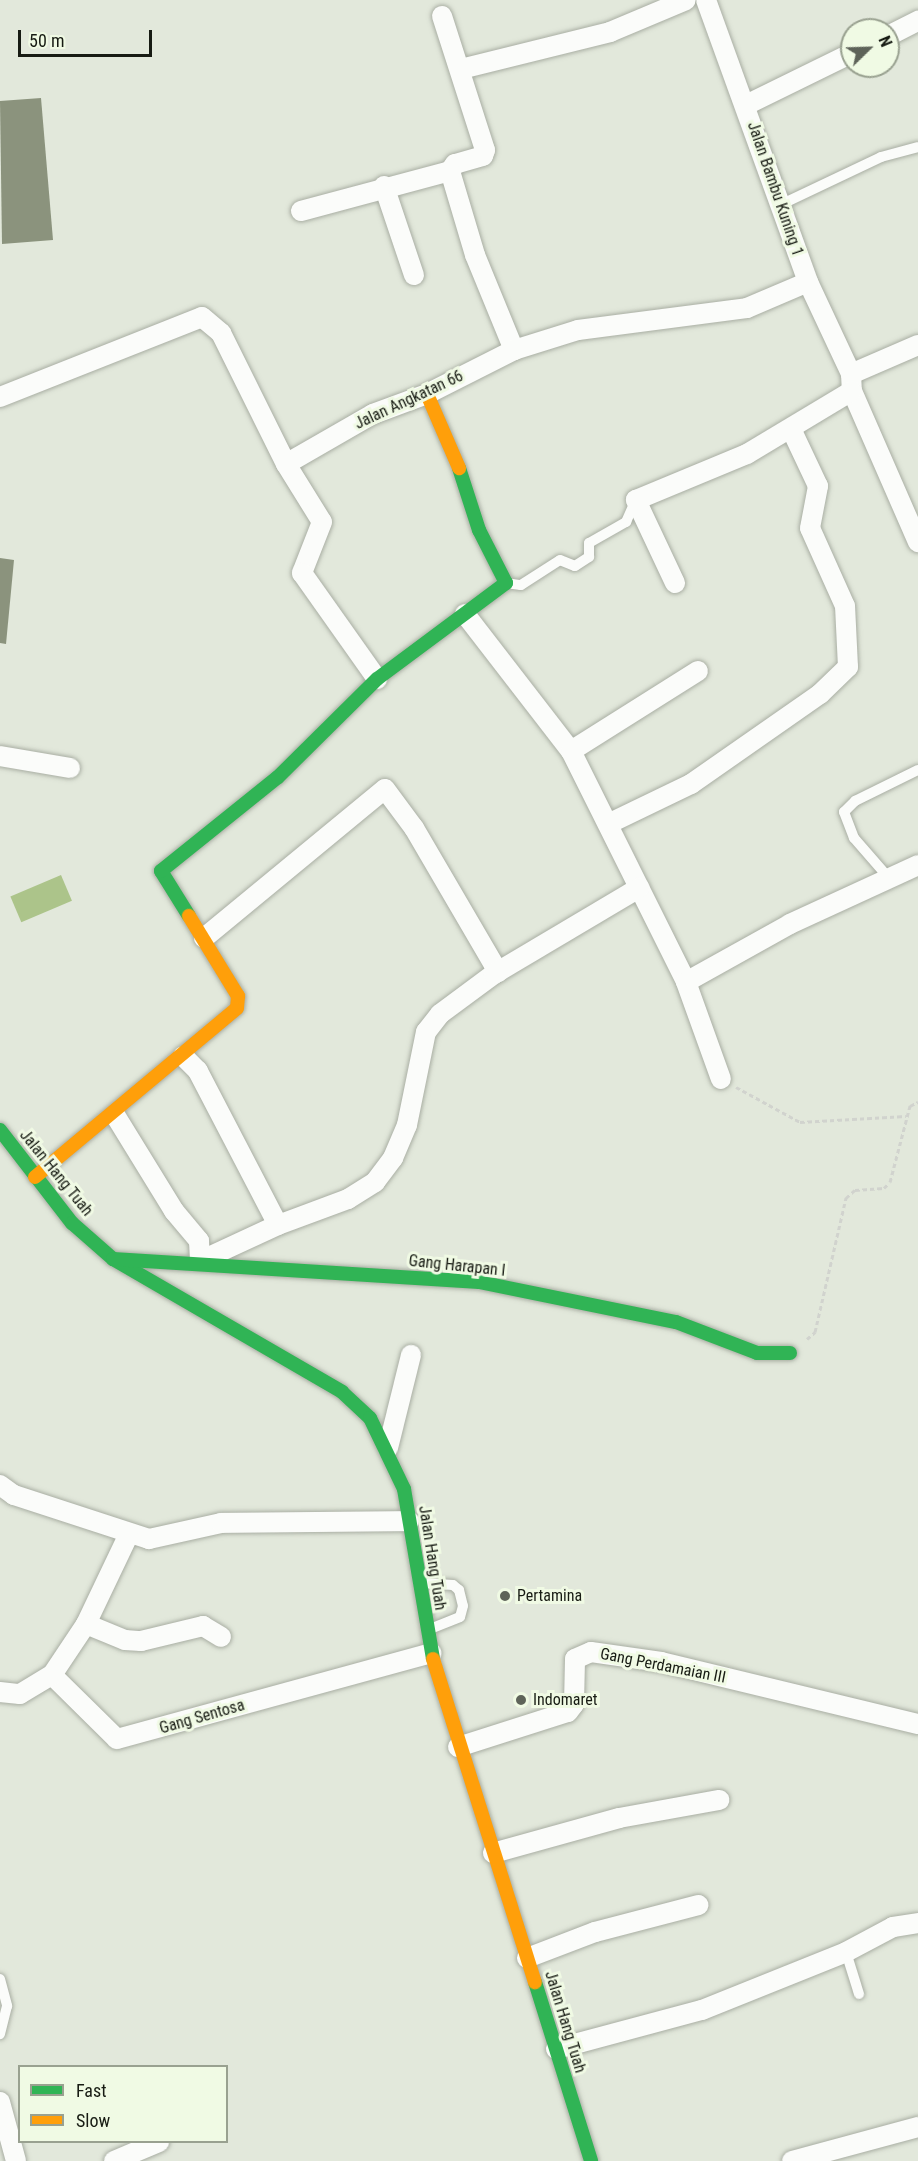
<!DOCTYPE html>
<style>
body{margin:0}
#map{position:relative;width:918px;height:2161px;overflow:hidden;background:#e2e8db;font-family:"Roboto Condensed",sans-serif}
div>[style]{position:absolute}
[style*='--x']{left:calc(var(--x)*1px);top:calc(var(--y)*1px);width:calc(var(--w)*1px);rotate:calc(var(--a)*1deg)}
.water>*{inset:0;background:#acc48a;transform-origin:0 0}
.building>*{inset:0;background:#8b937d}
.path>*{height:3px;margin-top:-1.5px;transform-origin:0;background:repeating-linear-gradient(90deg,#d1d3ce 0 4.5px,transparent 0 7.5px)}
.roads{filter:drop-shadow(0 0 2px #a9aea3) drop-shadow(0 0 2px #a9aea3)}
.lane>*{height:10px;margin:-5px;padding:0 5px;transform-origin:5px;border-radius:5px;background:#fbfcfa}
.street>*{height:20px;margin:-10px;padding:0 10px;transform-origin:10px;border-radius:10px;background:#fbfcfa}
.fast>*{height:14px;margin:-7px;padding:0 7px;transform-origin:7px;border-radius:7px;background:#30b455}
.slow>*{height:14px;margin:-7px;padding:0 7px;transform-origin:7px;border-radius:7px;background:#ff9f0a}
.dots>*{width:16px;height:16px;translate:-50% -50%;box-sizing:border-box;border:3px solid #f0fae4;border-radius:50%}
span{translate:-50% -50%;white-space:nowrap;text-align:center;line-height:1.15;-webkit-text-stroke:6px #f0fae4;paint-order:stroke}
.street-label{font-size:16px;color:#171b13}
.poi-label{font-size:16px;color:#171b13}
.left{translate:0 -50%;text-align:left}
.legend{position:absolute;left:18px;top:2065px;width:210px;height:78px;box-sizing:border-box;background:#f0fae4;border:2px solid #99a190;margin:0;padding:8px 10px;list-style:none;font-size:18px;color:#171b13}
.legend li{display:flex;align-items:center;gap:12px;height:30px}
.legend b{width:30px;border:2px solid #99a190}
.north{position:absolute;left:840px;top:18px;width:60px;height:60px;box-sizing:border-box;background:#f0fae4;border:2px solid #99a190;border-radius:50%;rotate:67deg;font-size:16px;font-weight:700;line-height:24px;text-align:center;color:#171b13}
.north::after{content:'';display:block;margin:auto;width:21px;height:27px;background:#5e6359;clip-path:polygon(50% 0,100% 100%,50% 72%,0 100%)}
.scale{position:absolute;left:18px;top:30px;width:134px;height:27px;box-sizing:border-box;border:3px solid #171b13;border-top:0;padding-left:8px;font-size:18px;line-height:21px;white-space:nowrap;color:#171b13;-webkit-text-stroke:4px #f0fae4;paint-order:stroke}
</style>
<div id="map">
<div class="water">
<div style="left:61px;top:875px;width:28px;height:55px;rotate:67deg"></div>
</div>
<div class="building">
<div style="clip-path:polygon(41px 98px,53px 240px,2px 244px,0 101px)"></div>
<div style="clip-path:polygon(0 558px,14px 560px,6px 644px,0 643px)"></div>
</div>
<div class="path">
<div style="--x:736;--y:1087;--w:73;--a:28.7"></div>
<div style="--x:800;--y:1122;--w:106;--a:-3.2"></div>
<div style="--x:807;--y:1339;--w:11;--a:-41"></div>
<div style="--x:815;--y:1332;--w:138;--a:-77"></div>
<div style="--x:846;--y:1198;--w:12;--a:-42"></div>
<div style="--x:855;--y:1190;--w:29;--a:-4"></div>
<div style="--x:884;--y:1188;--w:8;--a:-45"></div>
<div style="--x:890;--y:1182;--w:79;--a:-75.3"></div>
<div style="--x:910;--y:1106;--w:9;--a:-27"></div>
</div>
<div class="roads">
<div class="lane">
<div style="--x:780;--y:205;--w:112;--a:-25.4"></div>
<div style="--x:881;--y:157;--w:38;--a:-15"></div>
<div style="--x:506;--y:583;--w:15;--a:8"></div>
<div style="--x:521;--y:585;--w:46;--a:-32.7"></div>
<div style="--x:560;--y:560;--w:16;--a:22"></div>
<div style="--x:575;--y:566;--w:17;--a:-33"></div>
<div style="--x:589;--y:557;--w:14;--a:-90"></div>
<div style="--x:589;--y:543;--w:43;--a:-29.6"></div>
<div style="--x:626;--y:522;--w:24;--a:-66"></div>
<div style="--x:888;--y:877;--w:52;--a:-131.1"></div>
<div style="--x:854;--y:838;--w:28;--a:-111"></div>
<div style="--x:844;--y:812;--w:16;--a:-45"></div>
<div style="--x:855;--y:801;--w:70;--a:-26.2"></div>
<div style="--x:423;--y:1583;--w:30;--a:4"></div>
<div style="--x:453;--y:1585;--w:8;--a:40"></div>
<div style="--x:459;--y:1590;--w:16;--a:76"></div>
<div style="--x:463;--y:1606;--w:11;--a:105"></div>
<div style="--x:460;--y:1617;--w:32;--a:158"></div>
<div style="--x:846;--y:1952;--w:44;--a:72.8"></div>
<div style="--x:0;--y:1979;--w:28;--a:75"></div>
<div style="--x:7;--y:2006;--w:29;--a:104"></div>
</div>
<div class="street">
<div style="--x:706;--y:0;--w:300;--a:70.1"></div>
<div style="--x:808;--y:282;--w:102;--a:64.9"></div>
<div style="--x:851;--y:374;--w:17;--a:87"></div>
<div style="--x:852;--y:391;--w:165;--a:66.4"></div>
<div style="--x:442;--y:16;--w:141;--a:72.2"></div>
<div style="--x:485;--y:150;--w:6;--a:108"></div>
<div style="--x:483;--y:156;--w:29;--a:164"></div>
<div style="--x:455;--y:164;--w:9;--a:126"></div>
<div style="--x:450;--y:171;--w:88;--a:73.4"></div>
<div style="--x:475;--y:255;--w:103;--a:67.7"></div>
<div style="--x:888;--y:36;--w:34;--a:-27"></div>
<div style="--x:461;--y:69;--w:154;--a:-13.9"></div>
<div style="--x:610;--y:32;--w:82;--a:-22.8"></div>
<div style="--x:746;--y:105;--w:118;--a:-26.1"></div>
<div style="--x:384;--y:186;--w:94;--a:71.4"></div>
<div style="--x:301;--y:211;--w:154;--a:-15"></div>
<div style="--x:851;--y:374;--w:73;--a:-23.4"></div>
<div style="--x:0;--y:397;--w:217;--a:-21.6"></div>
<div style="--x:202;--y:317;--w:25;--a:40"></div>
<div style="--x:221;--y:333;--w:146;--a:63.6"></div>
<div style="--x:286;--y:464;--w:68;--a:58.2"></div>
<div style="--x:322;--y:522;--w:55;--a:111.4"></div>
<div style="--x:302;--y:573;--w:130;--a:54.7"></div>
<div style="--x:286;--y:464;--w:100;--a:-29.9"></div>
<div style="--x:373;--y:414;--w:58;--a:-20.3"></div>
<div style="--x:427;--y:394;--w:97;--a:-26.8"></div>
<div style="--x:514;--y:350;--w:67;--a:-17.4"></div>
<div style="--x:578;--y:330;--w:170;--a:-7.4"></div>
<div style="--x:747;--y:308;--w:66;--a:-23.1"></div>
<div style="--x:675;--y:583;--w:92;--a:-115.2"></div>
<div style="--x:636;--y:500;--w:120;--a:-22.5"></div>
<div style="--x:747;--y:454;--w:122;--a:-31"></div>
<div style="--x:465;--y:614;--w:173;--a:52.3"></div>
<div style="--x:571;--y:751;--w:258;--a:63.5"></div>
<div style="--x:686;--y:982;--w:103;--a:70.2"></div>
<div style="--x:571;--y:751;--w:150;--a:-32.2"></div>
<div style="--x:0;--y:756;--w:71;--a:9.7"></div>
<div style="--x:608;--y:824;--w:92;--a:-25.7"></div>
<div style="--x:691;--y:784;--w:157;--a:-34.9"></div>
<div style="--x:820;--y:694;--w:39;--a:-44"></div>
<div style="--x:848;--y:667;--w:61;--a:-92.8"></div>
<div style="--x:845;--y:606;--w:85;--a:-114.2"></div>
<div style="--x:810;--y:528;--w:43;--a:-79.2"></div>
<div style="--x:818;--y:486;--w:61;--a:-115.3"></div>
<div style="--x:204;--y:938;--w:234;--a:-39.5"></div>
<div style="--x:385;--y:789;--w:49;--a:53.4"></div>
<div style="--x:414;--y:828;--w:167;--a:59.7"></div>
<div style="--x:686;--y:982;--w:119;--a:-29.1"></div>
<div style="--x:790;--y:924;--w:141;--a:-24.7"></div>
<div style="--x:115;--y:1115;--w:113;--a:58.4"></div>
<div style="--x:174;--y:1211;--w:39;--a:50"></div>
<div style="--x:199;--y:1241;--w:20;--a:87"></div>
<div style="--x:200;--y:1261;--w:86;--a:-24.8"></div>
<div style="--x:278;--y:1225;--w:174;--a:-117.5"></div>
<div style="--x:198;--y:1071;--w:21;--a:-135"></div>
<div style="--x:278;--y:1225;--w:75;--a:-20.4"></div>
<div style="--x:348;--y:1199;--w:32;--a:-32"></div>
<div style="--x:375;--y:1182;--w:30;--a:-53"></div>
<div style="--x:393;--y:1158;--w:36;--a:-67"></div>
<div style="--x:407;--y:1125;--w:95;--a:-78.5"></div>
<div style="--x:426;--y:1032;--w:23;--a:-52"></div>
<div style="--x:440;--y:1014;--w:67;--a:-36.5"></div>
<div style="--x:494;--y:974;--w:169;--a:-30.7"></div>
<div style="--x:388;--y:1448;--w:96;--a:-76.1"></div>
<div style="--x:0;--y:1485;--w:17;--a:36"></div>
<div style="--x:14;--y:1495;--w:142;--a:18.1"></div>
<div style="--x:149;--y:1539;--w:74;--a:-12.5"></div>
<div style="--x:221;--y:1523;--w:188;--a:-0.6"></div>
<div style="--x:86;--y:1624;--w:98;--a:-64.5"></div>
<div style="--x:52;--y:1675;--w:91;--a:44.6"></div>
<div style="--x:117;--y:1739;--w:326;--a:-15.3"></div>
<div style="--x:0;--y:1692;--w:20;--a:6"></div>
<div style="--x:20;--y:1694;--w:37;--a:-31"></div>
<div style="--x:52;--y:1675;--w:61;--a:-56.3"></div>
<div style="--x:86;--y:1624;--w:42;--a:22.3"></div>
<div style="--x:125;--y:1640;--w:16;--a:4"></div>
<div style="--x:141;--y:1641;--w:64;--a:-13.6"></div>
<div style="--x:203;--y:1626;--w:21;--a:31"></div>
<div style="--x:458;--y:1747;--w:115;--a:-17.7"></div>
<div style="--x:568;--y:1712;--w:10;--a:-53"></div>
<div style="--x:574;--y:1704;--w:45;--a:-88.7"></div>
<div style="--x:575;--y:1659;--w:17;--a:-24"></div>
<div style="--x:591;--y:1652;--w:71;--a:8.1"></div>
<div style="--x:661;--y:1662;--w:264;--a:13.6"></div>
<div style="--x:493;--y:1853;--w:131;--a:-15.5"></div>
<div style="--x:619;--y:1818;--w:102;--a:-10.2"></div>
<div style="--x:527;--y:1958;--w:73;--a:-20.9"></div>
<div style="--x:595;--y:1932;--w:107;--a:-14.6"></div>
<div style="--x:556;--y:2049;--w:151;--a:-15"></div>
<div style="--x:702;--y:2010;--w:155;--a:-21.9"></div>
<div style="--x:846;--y:1952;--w:53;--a:-28"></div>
<div style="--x:893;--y:1927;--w:25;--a:-9"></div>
<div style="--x:0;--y:2102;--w:61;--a:74.8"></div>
<div style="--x:114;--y:2161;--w:49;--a:-22.9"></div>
<div style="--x:792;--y:2161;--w:131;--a:-15.1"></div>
</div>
<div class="fast">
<div style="--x:189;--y:916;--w:53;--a:-121.9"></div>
<div style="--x:161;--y:871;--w:150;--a:-38.8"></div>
<div style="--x:278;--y:777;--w:139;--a:-44.7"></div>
<div style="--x:377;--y:679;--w:161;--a:-36.7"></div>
<div style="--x:506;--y:583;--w:59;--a:-117"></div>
<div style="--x:479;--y:530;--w:65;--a:-107.9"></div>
<div style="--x:0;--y:1130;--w:118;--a:52.3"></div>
<div style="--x:72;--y:1223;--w:55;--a:41.3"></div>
<div style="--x:113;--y:1259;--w:265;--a:30.1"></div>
<div style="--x:342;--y:1392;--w:38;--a:43"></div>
<div style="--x:370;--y:1418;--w:79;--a:64.4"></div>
<div style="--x:404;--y:1489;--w:172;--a:80.3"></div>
<div style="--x:113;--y:1259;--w:367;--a:3.6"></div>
<div style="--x:479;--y:1282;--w:201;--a:11.5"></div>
<div style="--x:676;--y:1322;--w:87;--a:20.9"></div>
<div style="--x:757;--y:1353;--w:33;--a:0"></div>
<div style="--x:535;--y:1982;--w:188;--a:72.6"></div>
</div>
<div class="slow">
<div style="--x:427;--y:394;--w:81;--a:66.6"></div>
<div style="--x:35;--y:1177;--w:263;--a:-39.9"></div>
<div style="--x:237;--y:1008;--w:12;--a:-85"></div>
<div style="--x:238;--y:996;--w:94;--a:-121.5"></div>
<div style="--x:433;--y:1659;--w:339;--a:72.5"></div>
</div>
</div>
<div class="dots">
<div style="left:505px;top:1596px;background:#5e6359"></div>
<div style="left:521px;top:1700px;background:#5e6359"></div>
</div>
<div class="street-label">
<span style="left:775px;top:189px;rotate:71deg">Jalan Bambu Kuning 1</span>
<span style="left:409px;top:400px;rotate:-25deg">Jalan Angkatan 66</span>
<span style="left:56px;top:1173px;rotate:51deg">Jalan Hang Tuah</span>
<span style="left:457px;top:1266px;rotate:6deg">Gang Harapan I</span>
<span style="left:432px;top:1558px;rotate:81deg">Jalan Hang Tuah</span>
<span style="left:663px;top:1666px;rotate:11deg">Gang Perdamaian III</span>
<span style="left:202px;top:1717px;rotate:-16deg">Gang Sentosa</span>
<span style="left:565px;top:2022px;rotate:73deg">Jalan Hang Tuah</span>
</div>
<div class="poi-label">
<span class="left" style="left:517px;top:1596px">Pertamina</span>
<span class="left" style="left:533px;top:1700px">Indomaret</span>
</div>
<ul class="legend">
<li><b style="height:8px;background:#30b455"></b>Fast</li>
<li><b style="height:8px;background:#ff9f0a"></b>Slow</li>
</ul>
<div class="north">N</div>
<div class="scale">50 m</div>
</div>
